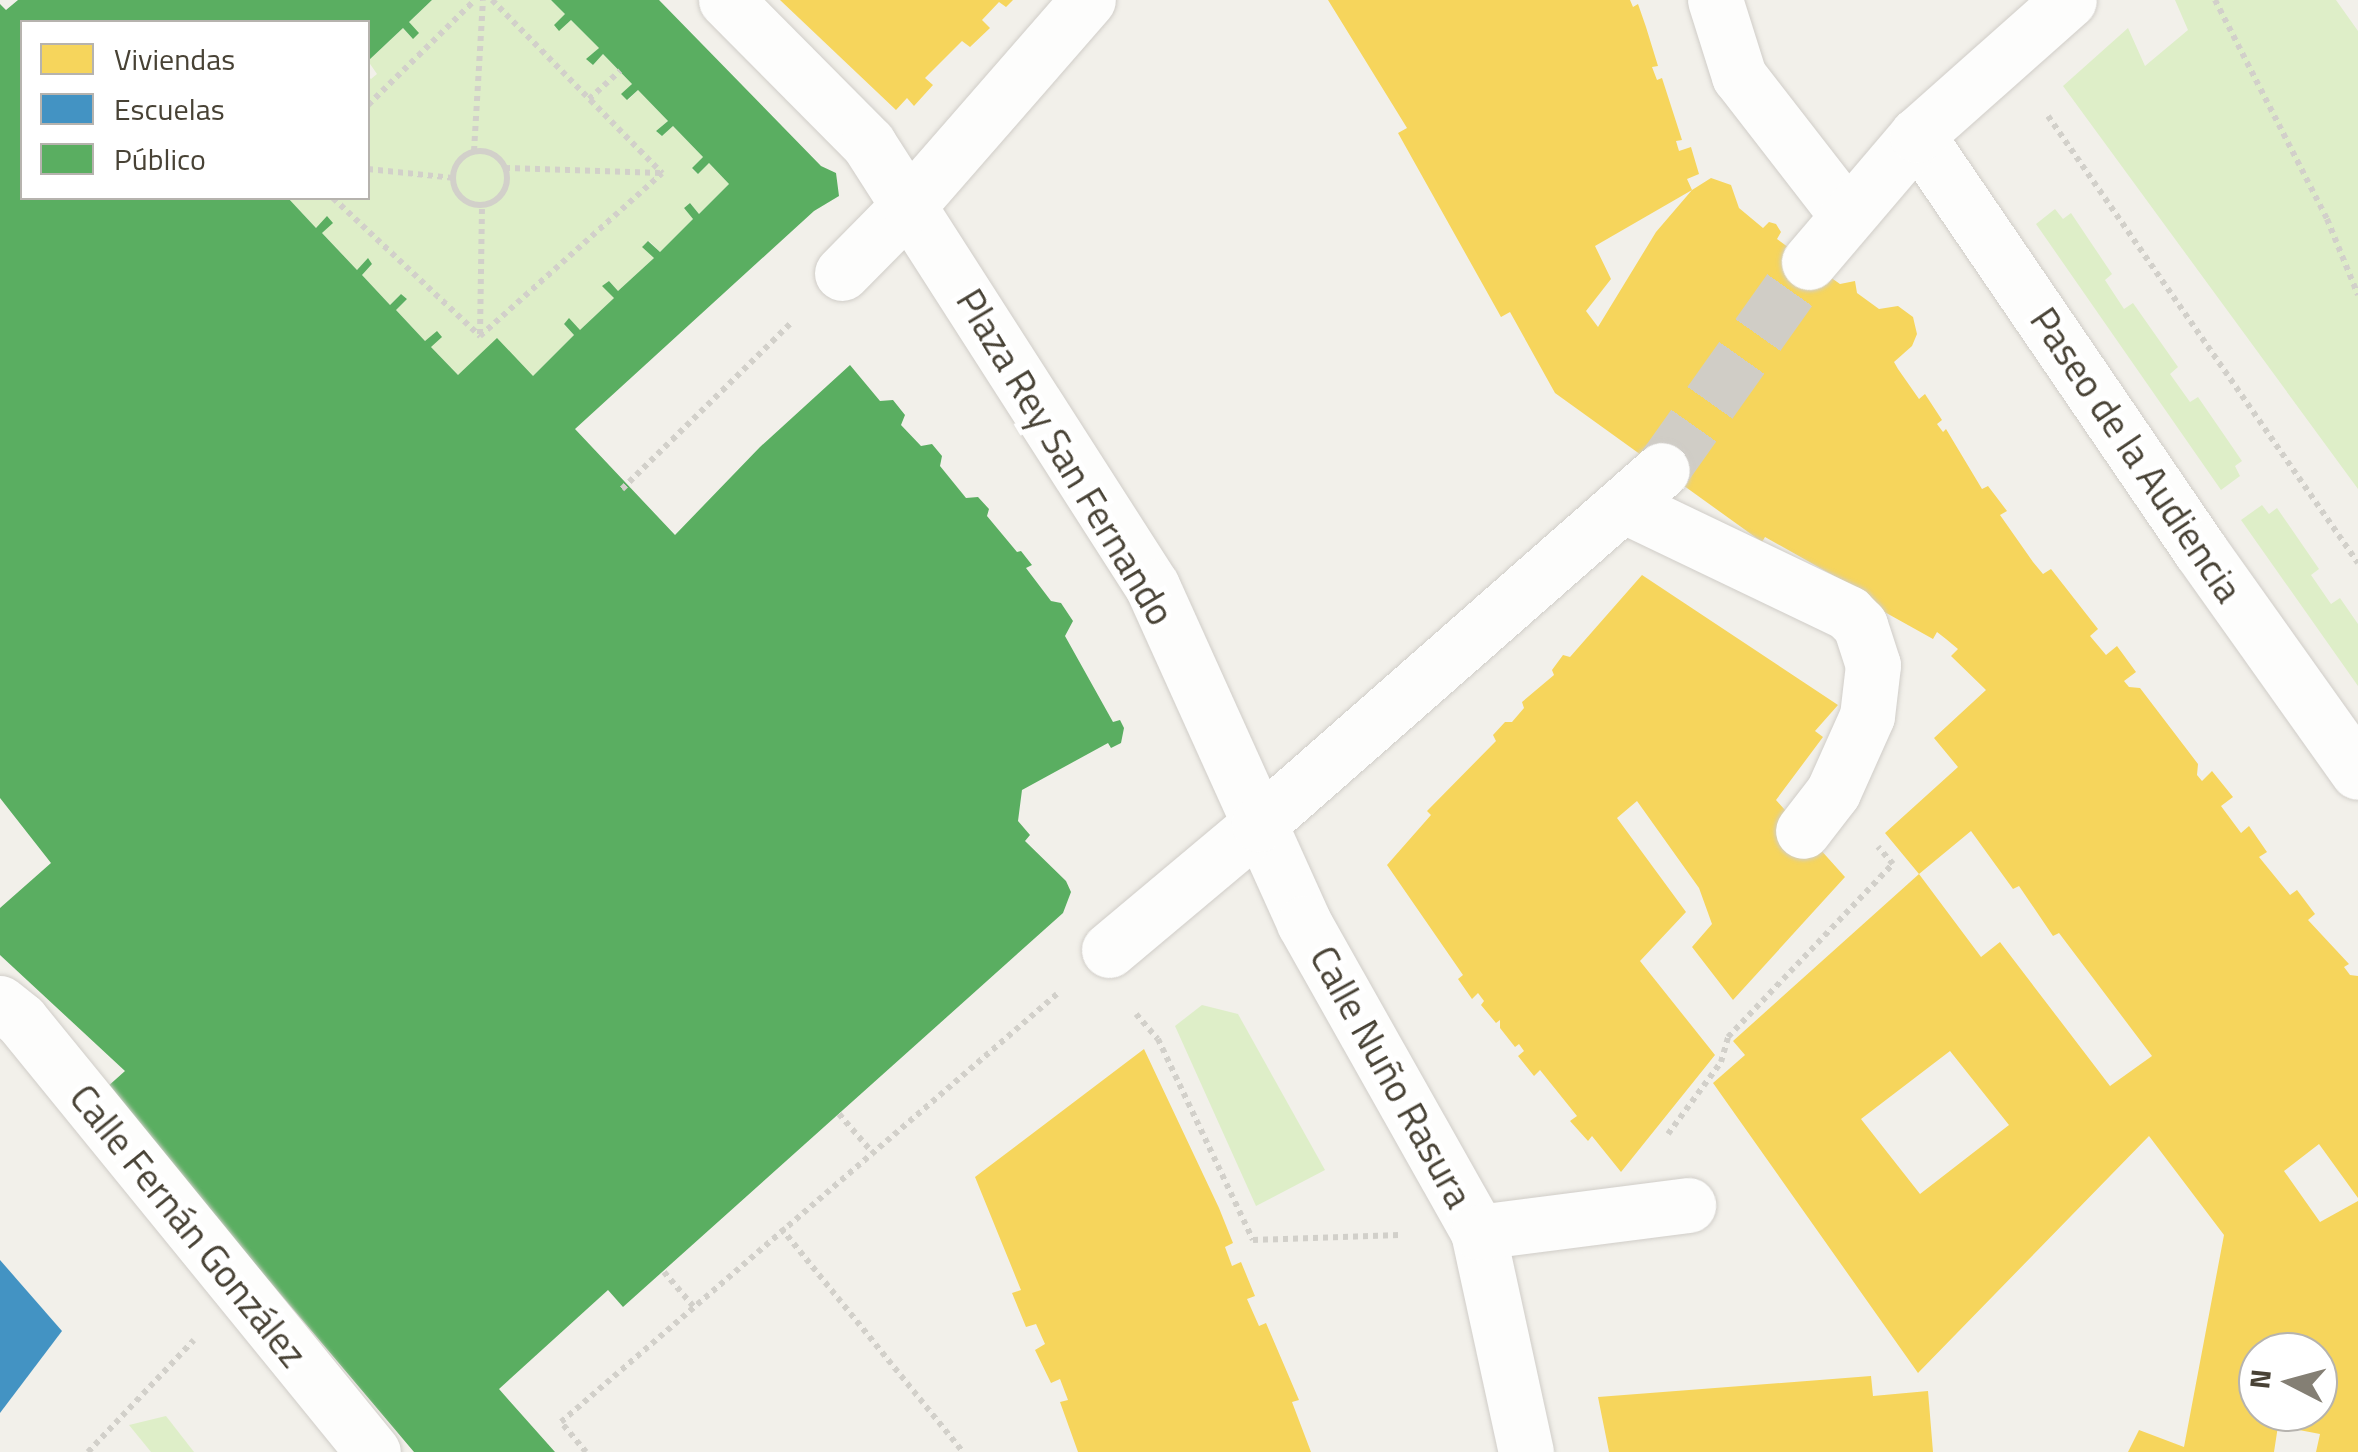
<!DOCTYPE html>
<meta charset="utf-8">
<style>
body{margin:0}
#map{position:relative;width:2358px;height:1452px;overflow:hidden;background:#f2f0ea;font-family:"Titillium Web",sans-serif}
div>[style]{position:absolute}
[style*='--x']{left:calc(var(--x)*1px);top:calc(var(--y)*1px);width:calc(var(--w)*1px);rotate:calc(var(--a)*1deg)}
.green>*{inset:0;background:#deeec8}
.homes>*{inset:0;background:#f6d55c}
.schools>*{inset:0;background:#4393c3}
.public>*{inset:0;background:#5aae61}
.minor-tunnel>*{height:55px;margin-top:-27.5px;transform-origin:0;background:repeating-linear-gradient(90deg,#d0cdc6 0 55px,transparent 0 83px)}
.path>*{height:6px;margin-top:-3px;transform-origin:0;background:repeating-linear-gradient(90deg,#d2d0ca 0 5px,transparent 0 10px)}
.path>.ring{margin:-3px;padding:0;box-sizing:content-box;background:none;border:6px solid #d2d0ca;border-radius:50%}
.roads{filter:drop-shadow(0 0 2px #d0cdc8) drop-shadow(0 0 2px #d0cdc8)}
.minor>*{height:55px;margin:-27.5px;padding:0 27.5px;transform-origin:27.5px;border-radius:27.5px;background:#fdfdfc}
span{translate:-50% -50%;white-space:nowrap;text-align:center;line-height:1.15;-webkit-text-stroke:10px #fff;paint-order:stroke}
.street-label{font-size:38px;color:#484235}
.legend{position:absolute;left:20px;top:20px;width:350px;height:180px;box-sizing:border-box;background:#fff;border:2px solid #b6b3ae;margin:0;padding:12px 18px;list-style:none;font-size:30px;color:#484235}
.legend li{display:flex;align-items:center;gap:20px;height:50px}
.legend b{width:50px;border:2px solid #b6b3ae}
.north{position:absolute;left:2238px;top:1332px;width:100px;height:100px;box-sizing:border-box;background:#fff;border:2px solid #b6b3ae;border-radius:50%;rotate:276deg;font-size:28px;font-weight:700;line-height:40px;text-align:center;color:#484235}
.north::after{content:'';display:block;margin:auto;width:35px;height:45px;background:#847f74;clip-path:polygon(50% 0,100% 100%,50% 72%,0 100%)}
</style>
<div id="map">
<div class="green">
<div style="clip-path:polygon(432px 0,551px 0,565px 14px,560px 30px,571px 20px,599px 48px,587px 59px,593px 65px,603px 54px,632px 84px,622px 95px,628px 100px,638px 90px,668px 121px,656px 131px,662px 136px,673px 126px,703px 157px,692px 169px,698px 174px,709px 163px,729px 184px,699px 214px,690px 203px,684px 208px,693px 219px,660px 252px,649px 241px,643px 246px,654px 258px,618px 291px,609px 281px,603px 286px,614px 298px,580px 330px,569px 319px,564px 324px,574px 335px,533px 376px,458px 375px,431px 347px,437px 332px,425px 341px,396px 310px,407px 299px,401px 294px,390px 305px,362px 275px,372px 264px,368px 259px,357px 270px,322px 233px,332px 223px,327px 217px,316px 228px,288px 198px,368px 198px,368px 76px,371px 79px,377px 74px,368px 61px,403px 28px,412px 38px,418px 34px,409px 22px)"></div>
<div style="clip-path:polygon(2175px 0,2336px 0,2358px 31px,2358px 489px,2063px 86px,2128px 28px,2145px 66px,2188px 30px)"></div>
<div style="clip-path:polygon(2055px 209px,2063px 219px,2071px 213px,2112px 274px,2105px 280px,2124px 309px,2133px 303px,2178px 367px,2170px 374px,2190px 402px,2198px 397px,2242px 461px,2235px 466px,2240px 476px,2221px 490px,2036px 224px)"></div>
<div style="clip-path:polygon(2262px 505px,2269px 514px,2277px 508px,2319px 569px,2311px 575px,2331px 604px,2340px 598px,2358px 624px,2358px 686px,2241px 520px)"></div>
<div style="clip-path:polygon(1202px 1005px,1238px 1014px,1325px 1170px,1256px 1206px,1175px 1026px)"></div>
<div style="clip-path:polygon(166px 1416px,194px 1452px,151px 1452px,129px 1425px)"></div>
</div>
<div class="homes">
<div style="clip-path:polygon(780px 0,1013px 0,1006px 7px,999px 2px,982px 20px,990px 28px,970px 47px,962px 41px,925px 78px,933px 85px,914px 106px,907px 98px,896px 110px)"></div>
<div style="clip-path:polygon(evenodd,1328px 0,1630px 0,1633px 7px,1638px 4px,1646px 27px,1658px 66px,1652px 67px,1657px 80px,1662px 78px,1682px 140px,1676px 141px,1679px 151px,1691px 147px,1699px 174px,1687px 179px,1692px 190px,1711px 178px,1731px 185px,1739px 208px,1763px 228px,1769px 222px,1776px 224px,1781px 232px,1777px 239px,1800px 256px,1840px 284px,1855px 281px,1857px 293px,1879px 309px,1898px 306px,1913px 317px,1917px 334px,1912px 346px,1894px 362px,1898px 369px,1919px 399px,1925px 394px,1942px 420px,1937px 424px,1943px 432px,1946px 429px,1982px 489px,1988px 486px,2007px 511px,2000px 515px,2033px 562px,2043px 574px,2051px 569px,2098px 629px,2090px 636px,2106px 655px,2117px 646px,2136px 672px,2124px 681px,2129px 687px,2140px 688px,2198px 764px,2197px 775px,2202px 781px,2212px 771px,2233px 797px,2221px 806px,2241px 833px,2249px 826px,2267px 852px,2259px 857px,2290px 895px,2297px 890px,2315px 914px,2308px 920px,2349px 964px,2344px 967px,2350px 975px,2358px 976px,2358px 1198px,2319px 1144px,2284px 1171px,2320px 1222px,2358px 1201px,2358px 1452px,2316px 1452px,2320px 1434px,2278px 1426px,2274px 1452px,2128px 1452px,2139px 1430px,2184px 1447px,2224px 1235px,2149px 1136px,1918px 1373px,1713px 1083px,1745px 1055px,1733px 1041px,1919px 874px,1885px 833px,1958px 767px,1934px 738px,1986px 690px,1951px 656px,1958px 649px,1946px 639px,1937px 632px,1933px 639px,1863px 600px,1868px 595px,1765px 537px,1762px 542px,1555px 393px,1510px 312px,1501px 317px,1398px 133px,1407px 128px,1328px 0,1692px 190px,1656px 232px,1598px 327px,1586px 311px,1611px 279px,1595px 246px,1692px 190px,1328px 0,1971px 831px,2013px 889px,2019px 886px,2053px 936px,2059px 933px,2152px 1056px,2110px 1086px,2000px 942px,1981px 957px,1919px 874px,1971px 831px,1328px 0,1950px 1051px,2009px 1125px,1920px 1194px,1861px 1119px,1950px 1051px,1328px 0,2258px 1352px,2318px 1352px,2318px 1412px,2258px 1412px,2258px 1352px)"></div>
<div style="clip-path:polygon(1642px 575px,1838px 705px,1815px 731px,1823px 737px,1776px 800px,1845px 877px,1733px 1000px,1692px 947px,1712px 924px,1699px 888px,1637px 801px,1617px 818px,1686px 912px,1640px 961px,1715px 1055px,1621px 1172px,1592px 1136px,1588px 1141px,1570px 1121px,1577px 1116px,1540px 1070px,1534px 1076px,1518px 1056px,1524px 1051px,1519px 1044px,1515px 1047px,1500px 1028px,1500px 1020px,1496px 1023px,1481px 1005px,1484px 1001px,1478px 993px,1472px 999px,1458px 979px,1463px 975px,1387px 865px,1431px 815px,1427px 811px,1496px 741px,1493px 735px,1505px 722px,1512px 722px,1524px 708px,1522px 702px,1554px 675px,1552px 670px,1563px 655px,1570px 657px)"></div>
<div style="clip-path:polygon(1144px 1049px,1219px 1208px,1233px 1243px,1225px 1247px,1232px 1266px,1241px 1262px,1255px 1296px,1247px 1299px,1259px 1326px,1266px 1323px,1299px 1400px,1292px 1402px,1311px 1452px,1078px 1452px,1060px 1402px,1068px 1400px,1060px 1379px,1051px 1383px,1035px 1350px,1045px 1344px,1036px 1324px,1026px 1327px,1012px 1293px,1021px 1290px,975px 1177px)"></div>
<div style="clip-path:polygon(1871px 1376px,1873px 1396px,1928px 1391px,1933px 1452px,1609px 1452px,1598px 1397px)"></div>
</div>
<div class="schools">
<div style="clip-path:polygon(0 1260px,62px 1331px,0 1413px)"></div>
</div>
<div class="public">
<div style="clip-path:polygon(18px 0,432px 0,409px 22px,419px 33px,413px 39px,403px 28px,368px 61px,368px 22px,22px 22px,22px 198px,288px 198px,316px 228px,327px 216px,333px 223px,322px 233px,357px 270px,368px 258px,372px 264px,362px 275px,390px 305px,401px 294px,407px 299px,396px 310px,425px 341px,437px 331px,442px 337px,431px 347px,458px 375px,497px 338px,533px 376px,574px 335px,564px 324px,569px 318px,580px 330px,614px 298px,602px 286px,609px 281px,618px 291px,654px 258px,642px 247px,648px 241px,660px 252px,693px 219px,684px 208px,690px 203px,699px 214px,729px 184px,709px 163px,698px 174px,692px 168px,703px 157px,673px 126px,662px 136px,656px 131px,668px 121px,638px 90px,627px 100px,621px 94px,632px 84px,603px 54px,593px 65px,586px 59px,599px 48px,571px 20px,559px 31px,554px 25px,565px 14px,551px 0,659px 0,821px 166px,836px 173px,839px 196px,814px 211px,575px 429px,675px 535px,760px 447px,850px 365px,880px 401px,893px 400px,905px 415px,901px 425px,921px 446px,932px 444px,942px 456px,940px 466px,966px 498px,978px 497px,989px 509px,987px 516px,1017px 552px,1021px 551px,1032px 565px,1026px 568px,1051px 601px,1061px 603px,1073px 621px,1065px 636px,1113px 722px,1120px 720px,1124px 728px,1121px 743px,1111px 748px,1108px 743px,1022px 790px,1018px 821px,1030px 835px,1025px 841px,1066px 881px,1071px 892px,1063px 913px,623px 1307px,608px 1290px,499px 1389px,555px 1452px,414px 1452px,106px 1088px,125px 1071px,0 955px,0 908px,51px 863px,0 798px,0 4px,6px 10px)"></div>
</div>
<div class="minor-tunnel">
<div style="--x:1662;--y:470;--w:255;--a:-54.7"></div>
</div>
<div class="path">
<div style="--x:492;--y:0;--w:243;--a:45.5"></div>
<div style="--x:2215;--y:0;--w:246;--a:62.9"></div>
<div style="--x:2327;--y:219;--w:82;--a:67.8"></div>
<div style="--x:589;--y:99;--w:42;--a:-42.1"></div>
<div style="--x:368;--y:105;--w:150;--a:-44.5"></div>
<div style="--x:2048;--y:116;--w:544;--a:55.26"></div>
<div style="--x:474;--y:151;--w:151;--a:-86.6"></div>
<div class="ring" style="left:453px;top:151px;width:48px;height:48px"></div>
<div style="--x:505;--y:168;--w:156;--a:1.8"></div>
<div style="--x:368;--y:169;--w:85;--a:6"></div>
<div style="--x:333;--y:198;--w:202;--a:43.2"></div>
<div style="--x:480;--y:336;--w:244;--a:-41.8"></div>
<div style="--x:480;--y:334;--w:129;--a:-89.1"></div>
<div style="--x:622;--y:489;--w:237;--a:-44.5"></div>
<div style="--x:1136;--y:1014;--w:33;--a:49"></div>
<div style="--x:1158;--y:1039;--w:222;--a:64.7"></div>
<div style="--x:1253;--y:1240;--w:146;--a:-2"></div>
<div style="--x:839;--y:1114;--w:50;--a:49"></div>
<div style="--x:1668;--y:1134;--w:89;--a:-53.6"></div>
<div style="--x:1721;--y:1062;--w:26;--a:-74"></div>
<div style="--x:1728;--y:1037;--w:239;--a:-46.4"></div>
<div style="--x:1893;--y:864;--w:23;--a:-131"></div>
<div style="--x:781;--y:1228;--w:289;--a:50.9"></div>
<div style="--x:664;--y:1272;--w:45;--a:49.5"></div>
<div style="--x:88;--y:1452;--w:154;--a:-46.6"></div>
<div style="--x:586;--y:1452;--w:39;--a:-130"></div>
<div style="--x:561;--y:1422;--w:655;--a:-40.79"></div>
</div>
<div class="roads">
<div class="minor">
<div style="--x:726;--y:0;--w:202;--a:45.2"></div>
<div style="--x:868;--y:143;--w:526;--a:57.34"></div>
<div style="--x:1152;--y:586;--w:370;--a:65.7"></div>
<div style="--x:1304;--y:923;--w:355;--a:60.6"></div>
<div style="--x:1478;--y:1232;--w:225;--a:77.7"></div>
<div style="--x:1715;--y:0;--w:80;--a:72.5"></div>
<div style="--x:1739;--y:76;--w:175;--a:52.2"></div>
<div style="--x:1917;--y:135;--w:502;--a:55.71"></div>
<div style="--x:2200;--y:550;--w:272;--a:54.6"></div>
<div style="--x:1809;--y:262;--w:167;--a:-49.6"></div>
<div style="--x:1917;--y:135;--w:203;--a:-41.6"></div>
<div style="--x:842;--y:273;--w:95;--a:-45.4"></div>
<div style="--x:909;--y:205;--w:272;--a:-48.9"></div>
<div style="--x:1623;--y:505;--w:250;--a:25.6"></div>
<div style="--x:1848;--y:613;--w:17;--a:45"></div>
<div style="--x:1860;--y:625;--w:42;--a:72"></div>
<div style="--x:1873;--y:665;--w:51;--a:96.7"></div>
<div style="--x:1867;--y:716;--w:83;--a:114.1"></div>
<div style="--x:1833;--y:792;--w:49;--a:127.6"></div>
<div style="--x:1109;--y:950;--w:196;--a:-40"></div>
<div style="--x:1259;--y:824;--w:536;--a:-41.3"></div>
<div style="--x:0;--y:1003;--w:27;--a:39"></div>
<div style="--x:21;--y:1020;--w:557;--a:50.83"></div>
<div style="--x:1478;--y:1232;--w:212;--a:-7.3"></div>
</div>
</div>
<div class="street-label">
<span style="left:2136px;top:455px;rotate:56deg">Paseo de la Audiencia</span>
<span style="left:1065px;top:457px;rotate:59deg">Plaza Rey San Fernando</span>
<span style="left:1391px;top:1077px;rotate:61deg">Calle Nuño Rasura</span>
<span style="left:188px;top:1226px;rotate:51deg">Calle Fernán González</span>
</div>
<ul class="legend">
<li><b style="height:28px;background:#f6d55c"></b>Viviendas</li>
<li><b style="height:28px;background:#4393c3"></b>Escuelas</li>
<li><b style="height:28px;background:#5aae61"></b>Público</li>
</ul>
<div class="north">N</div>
</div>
